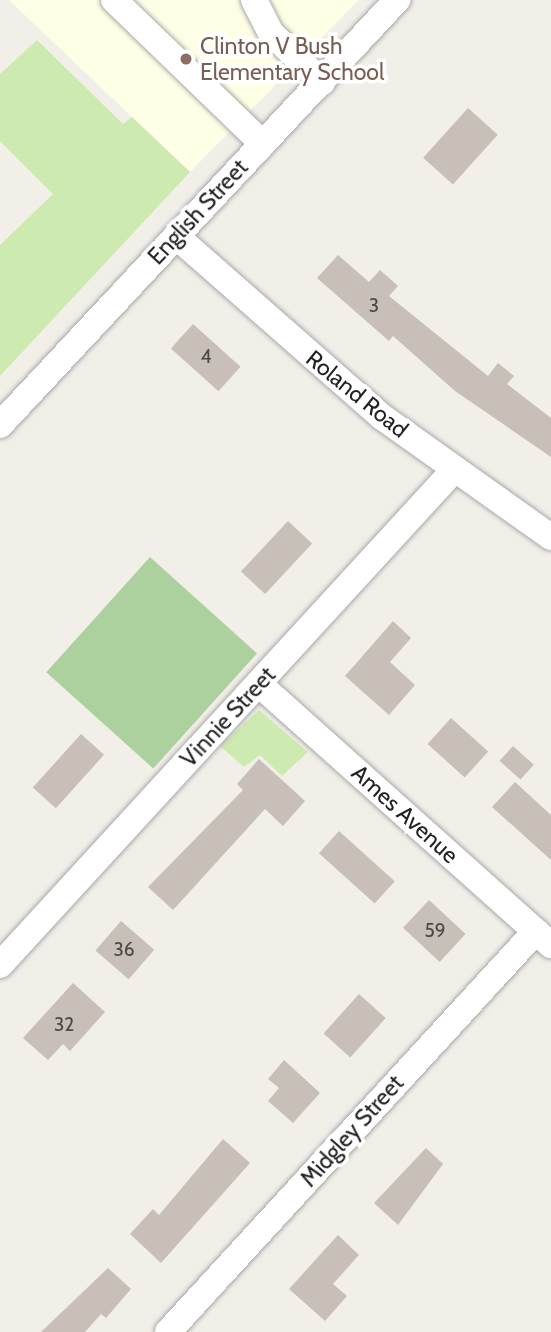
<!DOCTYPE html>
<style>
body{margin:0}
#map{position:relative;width:551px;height:1332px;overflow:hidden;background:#f2efe9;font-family:Cabin,sans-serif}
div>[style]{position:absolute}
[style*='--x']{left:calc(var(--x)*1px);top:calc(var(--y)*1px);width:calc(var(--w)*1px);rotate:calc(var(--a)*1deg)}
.education>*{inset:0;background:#ffffe5}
.grass>*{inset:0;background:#cdebb0}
.forest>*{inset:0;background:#add19e;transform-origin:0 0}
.building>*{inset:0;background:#c7bfb8;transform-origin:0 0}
.roads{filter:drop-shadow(0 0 2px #a9a9a9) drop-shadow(0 0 2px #a9a9a9)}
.street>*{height:26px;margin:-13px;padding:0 13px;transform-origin:13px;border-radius:13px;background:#fff}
.dots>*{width:19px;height:19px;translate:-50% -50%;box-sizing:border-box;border:4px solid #fff;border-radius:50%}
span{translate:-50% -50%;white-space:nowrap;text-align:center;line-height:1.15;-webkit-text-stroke:7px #fff;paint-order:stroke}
.number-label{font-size:19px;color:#4b4948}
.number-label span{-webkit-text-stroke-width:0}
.education-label{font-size:23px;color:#785e54}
.left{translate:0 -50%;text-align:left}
.street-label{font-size:23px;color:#222}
</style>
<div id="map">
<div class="education">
<div style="clip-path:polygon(9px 0,359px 0,190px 172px)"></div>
</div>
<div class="grass">
<div style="clip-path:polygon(37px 40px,123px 124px,132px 117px,190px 172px,0 376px,0 245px,53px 194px,0 141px,0 74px)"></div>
<div style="clip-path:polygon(259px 710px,308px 752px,282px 776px,260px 755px,244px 767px,220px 746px)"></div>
</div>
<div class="forest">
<div style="left:150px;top:557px;width:144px;height:155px;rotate:42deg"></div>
</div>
<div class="building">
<div style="left:468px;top:108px;width:40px;height:67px;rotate:42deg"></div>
<div style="clip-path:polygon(338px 255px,369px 282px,380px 270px,398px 286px,389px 296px,488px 376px,498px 363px,514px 376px,507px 384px,551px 418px,551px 457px,455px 391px,393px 336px,389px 341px,317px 278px)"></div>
<div style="left:193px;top:324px;width:64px;height:33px;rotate:42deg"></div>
<div style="left:288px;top:521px;width:33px;height:69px;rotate:43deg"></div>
<div style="clip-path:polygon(393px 621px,411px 638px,390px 662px,415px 685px,389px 715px,345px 676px)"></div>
<div style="left:451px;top:718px;width:50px;height:35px;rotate:42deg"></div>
<div style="left:81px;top:734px;width:31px;height:72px;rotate:42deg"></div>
<div style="left:513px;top:746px;width:28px;height:20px;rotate:42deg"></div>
<div style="clip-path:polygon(259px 759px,305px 801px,283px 826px,265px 809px,173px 910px,148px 887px,243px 790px,237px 784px)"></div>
<div style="clip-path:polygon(515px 782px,551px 815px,551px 860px,492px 807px)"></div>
<div style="left:339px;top:831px;width:75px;height:30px;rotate:42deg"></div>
<div style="left:429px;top:900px;width:50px;height:38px;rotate:43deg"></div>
<div style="left:121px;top:921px;width:44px;height:39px;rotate:41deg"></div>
<div style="clip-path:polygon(73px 983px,105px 1012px,70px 1051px,63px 1044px,48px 1060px,23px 1038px)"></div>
<div style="left:359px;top:994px;width:36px;height:53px;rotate:42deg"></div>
<div style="clip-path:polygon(284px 1060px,320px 1093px,293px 1123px,268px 1101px,279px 1088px,268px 1079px)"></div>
<div style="clip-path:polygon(223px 1139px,250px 1163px,161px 1263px,130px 1234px,153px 1209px,159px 1215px)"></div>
<div style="clip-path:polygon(426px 1148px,443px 1164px,398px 1225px,374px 1203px)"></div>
<div style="clip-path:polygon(338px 1235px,359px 1255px,333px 1284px,347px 1296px,325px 1321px,289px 1289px)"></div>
<div style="clip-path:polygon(108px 1268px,131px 1289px,106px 1318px,101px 1314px,85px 1332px,41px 1332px)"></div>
</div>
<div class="roads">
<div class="street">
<div style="--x:114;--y:0;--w:207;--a:44"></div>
<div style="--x:254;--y:0;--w:37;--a:63"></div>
<div style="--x:271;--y:33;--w:71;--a:43.9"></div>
<div style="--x:176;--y:236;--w:274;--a:41.3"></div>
<div style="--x:382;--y:417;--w:207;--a:35.4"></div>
<div style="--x:0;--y:425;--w:582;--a:-46.95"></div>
<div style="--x:259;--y:684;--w:392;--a:41.8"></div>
<div style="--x:0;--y:965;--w:673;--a:-47.47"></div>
<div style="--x:168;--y:1332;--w:544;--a:-47.46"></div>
</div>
</div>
<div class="dots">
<div style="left:186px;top:59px;background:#8d6e63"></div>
</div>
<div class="number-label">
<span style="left:374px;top:306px">3</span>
<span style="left:206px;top:357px">4</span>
<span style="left:435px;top:931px">59</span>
<span style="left:124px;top:950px">36</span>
<span style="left:64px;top:1025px">32</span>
</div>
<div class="education-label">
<span class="left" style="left:200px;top:59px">Clinton V Bush<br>Elementary School</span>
</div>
<div class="street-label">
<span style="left:198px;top:212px;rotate:-47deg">English Street</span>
<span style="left:357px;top:394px;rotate:39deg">Roland Road</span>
<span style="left:228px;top:717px;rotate:-47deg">Vinnie Street</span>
<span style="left:405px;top:814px;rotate:42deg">Ames Avenue</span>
<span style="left:352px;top:1131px;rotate:-48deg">Midgley Street</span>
</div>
</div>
